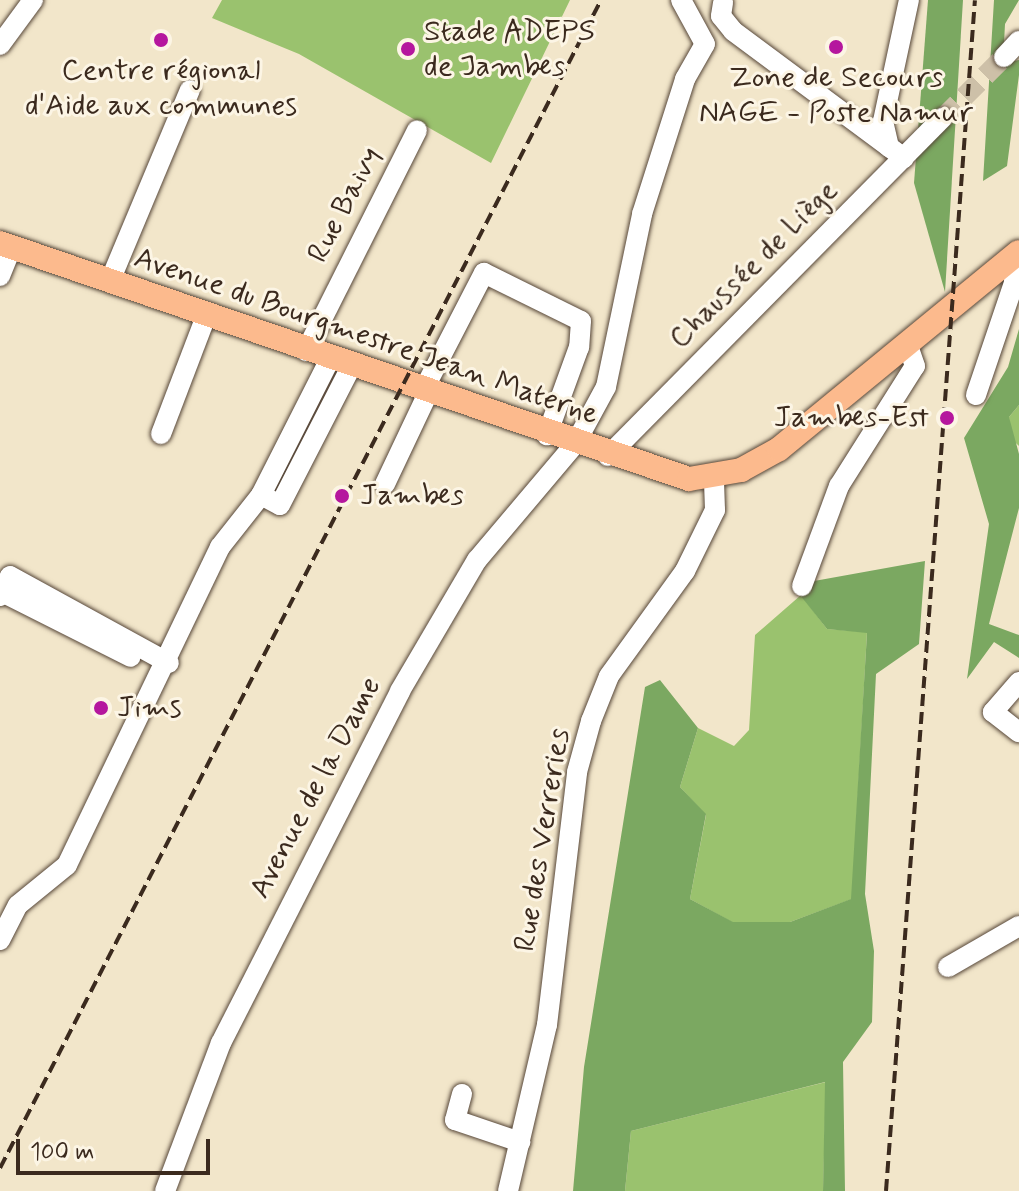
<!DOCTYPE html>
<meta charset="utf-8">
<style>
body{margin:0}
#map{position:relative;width:1019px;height:1191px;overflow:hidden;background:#f2e6ca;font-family:Mynerve,sans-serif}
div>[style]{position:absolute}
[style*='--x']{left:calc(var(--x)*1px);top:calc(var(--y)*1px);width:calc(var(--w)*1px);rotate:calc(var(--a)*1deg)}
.green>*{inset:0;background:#9ac26e}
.forest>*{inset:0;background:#7ba861}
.minor-tunnel>*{height:20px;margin-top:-10px;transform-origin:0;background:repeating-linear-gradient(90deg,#cdc0a8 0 20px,transparent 0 30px)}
.roads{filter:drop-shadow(0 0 2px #564638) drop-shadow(0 0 2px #564638)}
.minor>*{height:20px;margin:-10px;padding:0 10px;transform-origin:10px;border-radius:10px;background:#fff}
.major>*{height:24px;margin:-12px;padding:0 12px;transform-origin:12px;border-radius:12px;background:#fcba8d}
.rail>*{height:4px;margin-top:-2px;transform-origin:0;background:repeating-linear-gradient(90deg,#3b2a1e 0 12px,transparent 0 18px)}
.dots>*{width:22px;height:22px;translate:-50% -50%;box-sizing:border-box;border:4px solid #fcf5e5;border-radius:50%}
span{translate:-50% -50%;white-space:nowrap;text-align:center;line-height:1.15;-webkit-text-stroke:6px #fcf5e5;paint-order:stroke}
.poi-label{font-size:30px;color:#3b2a1e}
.left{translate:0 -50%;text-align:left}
.right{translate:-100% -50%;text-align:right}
.street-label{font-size:30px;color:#3b2a1e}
.scale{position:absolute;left:16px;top:1139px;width:194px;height:36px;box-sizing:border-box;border:4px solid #3b2a1e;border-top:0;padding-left:10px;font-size:24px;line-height:28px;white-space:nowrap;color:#3b2a1e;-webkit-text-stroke:6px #fcf5e5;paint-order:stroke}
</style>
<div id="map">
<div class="green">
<div style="clip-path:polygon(222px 0,570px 0,491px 163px,299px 54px,212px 18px)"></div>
<div style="clip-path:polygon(1019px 405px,1019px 446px,1010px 438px,1009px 417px)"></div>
<div style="clip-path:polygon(801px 595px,827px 629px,867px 632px,852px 899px,790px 922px,732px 922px,690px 899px,706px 815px,680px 787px,698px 728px,734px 746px,749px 730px,755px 635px)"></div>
<div style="clip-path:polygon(826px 1082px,823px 1191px,625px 1191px,631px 1131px)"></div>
</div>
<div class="forest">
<div style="clip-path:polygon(928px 0,963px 0,945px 292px,914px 183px)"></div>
<div style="clip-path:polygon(994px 0,1019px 0,1005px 24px,1003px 63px,1019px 60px,1019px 75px,1007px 166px,983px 181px)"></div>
<div style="clip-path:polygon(1019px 329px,1019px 405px,1009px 417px,1019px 454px,1019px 508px,989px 624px,1019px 635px,1019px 658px,994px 642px,967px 679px,989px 524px,964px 438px,1008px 367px)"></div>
<div style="clip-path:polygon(925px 561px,919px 644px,876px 674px,865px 894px,874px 951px,872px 1022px,843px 1062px,845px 1191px,823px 1191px,825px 1082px,631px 1131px,625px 1191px,573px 1191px,584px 1067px,645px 687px,660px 680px,698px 728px,680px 787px,706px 814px,690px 899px,733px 922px,790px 922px,851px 899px,867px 633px,827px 629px,792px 585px)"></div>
</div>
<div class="minor-tunnel">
<div style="--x:943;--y:118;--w:86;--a:-45"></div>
</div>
<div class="roads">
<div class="minor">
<div style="--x:723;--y:3;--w:13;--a:99"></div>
<div style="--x:721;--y:16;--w:19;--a:51"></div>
<div style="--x:733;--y:31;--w:213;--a:36.6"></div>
<div style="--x:0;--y:45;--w:56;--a:-53.7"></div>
<div style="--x:1004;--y:57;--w:22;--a:-47"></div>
<div style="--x:889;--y:147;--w:27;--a:-103"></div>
<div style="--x:883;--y:121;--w:124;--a:-77.9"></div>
<div style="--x:0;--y:276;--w:31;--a:-68"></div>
<div style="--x:110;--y:281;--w:207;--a:-67.3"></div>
<div style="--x:306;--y:351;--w:247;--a:-63.3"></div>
<div style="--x:423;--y:391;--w:133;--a:-62.7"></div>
<div style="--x:484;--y:273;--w:108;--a:26.3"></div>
<div style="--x:581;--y:321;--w:26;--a:94"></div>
<div style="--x:579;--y:347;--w:94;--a:110"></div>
<div style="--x:976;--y:395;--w:118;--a:-71.3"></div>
<div style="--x:1014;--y:283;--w:28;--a:-88"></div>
<div style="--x:161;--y:434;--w:126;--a:-69.1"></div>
<div style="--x:608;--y:456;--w:476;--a:-45.3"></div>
<div style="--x:385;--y:484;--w:101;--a:-64.7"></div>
<div style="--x:261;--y:495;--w:21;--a:28"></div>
<div style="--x:280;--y:505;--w:155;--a:-62.8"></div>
<div style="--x:802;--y:586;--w:107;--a:-69.7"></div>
<div style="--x:839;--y:486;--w:142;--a:-57.7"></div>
<div style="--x:915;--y:366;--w:21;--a:-109"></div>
<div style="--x:2;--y:592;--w:144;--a:26.7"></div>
<div style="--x:0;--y:596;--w:22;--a:-63"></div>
<div style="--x:10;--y:576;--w:181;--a:28.7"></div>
<div style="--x:1019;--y:682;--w:40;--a:131"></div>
<div style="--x:993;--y:712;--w:33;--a:38"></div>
<div style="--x:0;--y:940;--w:39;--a:-63"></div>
<div style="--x:18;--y:905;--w:63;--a:-39.2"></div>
<div style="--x:67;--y:865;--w:353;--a:-64.3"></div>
<div style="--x:220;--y:547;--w:66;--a:-51.7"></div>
<div style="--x:261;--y:495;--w:153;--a:-63.1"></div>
<div style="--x:948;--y:967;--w:82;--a:-30"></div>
<div style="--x:462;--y:1094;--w:27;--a:105"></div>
<div style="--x:455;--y:1120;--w:69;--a:18.7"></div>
<div style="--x:165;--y:1191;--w:158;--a:-69.3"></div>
<div style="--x:221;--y:1043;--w:395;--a:-63"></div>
<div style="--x:400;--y:691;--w:152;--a:-59.6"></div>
<div style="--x:477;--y:560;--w:152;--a:-49.8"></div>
<div style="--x:575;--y:444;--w:65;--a:-61.5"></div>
<div style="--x:606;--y:387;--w:177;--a:-78.2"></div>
<div style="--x:642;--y:214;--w:142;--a:-72.3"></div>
<div style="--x:685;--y:79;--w:40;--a:-60.3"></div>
<div style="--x:705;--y:44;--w:50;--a:-118.6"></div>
<div style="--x:508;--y:1191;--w:171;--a:-76.8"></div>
<div style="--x:547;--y:1025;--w:255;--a:-83.2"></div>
<div style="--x:577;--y:772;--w:53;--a:-74.6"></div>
<div style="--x:591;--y:721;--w:48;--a:-68.2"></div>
<div style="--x:609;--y:676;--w:130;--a:-54.1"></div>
<div style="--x:685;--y:571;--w:68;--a:-63.8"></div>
<div style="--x:715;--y:510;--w:31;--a:-92"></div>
</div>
<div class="major">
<div style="--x:0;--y:243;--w:728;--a:18.91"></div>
<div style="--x:689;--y:479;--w:53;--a:-9.8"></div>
<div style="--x:741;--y:470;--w:43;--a:-28.9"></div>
<div style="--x:779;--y:449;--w:310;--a:-39.4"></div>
</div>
</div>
<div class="rail">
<div style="--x:0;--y:1168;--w:1314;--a:-62.77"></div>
<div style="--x:886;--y:1191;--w:1194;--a:-85.73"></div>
</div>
<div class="dots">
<div style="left:161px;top:40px;background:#b5179e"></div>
<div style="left:836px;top:47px;background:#b5179e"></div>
<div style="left:408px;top:49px;background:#b5179e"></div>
<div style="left:947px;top:418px;background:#b5179e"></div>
<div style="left:342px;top:496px;background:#b5179e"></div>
<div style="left:101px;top:708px;background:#b5179e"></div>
</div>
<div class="poi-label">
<span class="left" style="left:424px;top:49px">Stade ADEPS<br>de Jambes</span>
<span style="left:161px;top:88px">Centre régional<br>d'Aide aux communes</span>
<span style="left:836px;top:95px">Zone de Secours<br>NAGE - Poste Namur</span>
<span class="right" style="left:929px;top:418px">Jambes-Est</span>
<span class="left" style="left:360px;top:496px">Jambes</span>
<span class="left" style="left:117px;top:708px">Jims</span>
</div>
<div class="street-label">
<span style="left:345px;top:205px;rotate:-63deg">Rue Baivy</span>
<span style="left:754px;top:265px;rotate:-45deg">Chaussée de Liège</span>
<span style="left:366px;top:337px;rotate:19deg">Avenue du Bourgmestre Jean Materne</span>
<span style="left:316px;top:788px;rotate:-62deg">Avenue de la Dame</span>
<span style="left:543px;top:840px;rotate:-81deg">Rue des Verreries</span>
</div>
<div class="scale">100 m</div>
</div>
